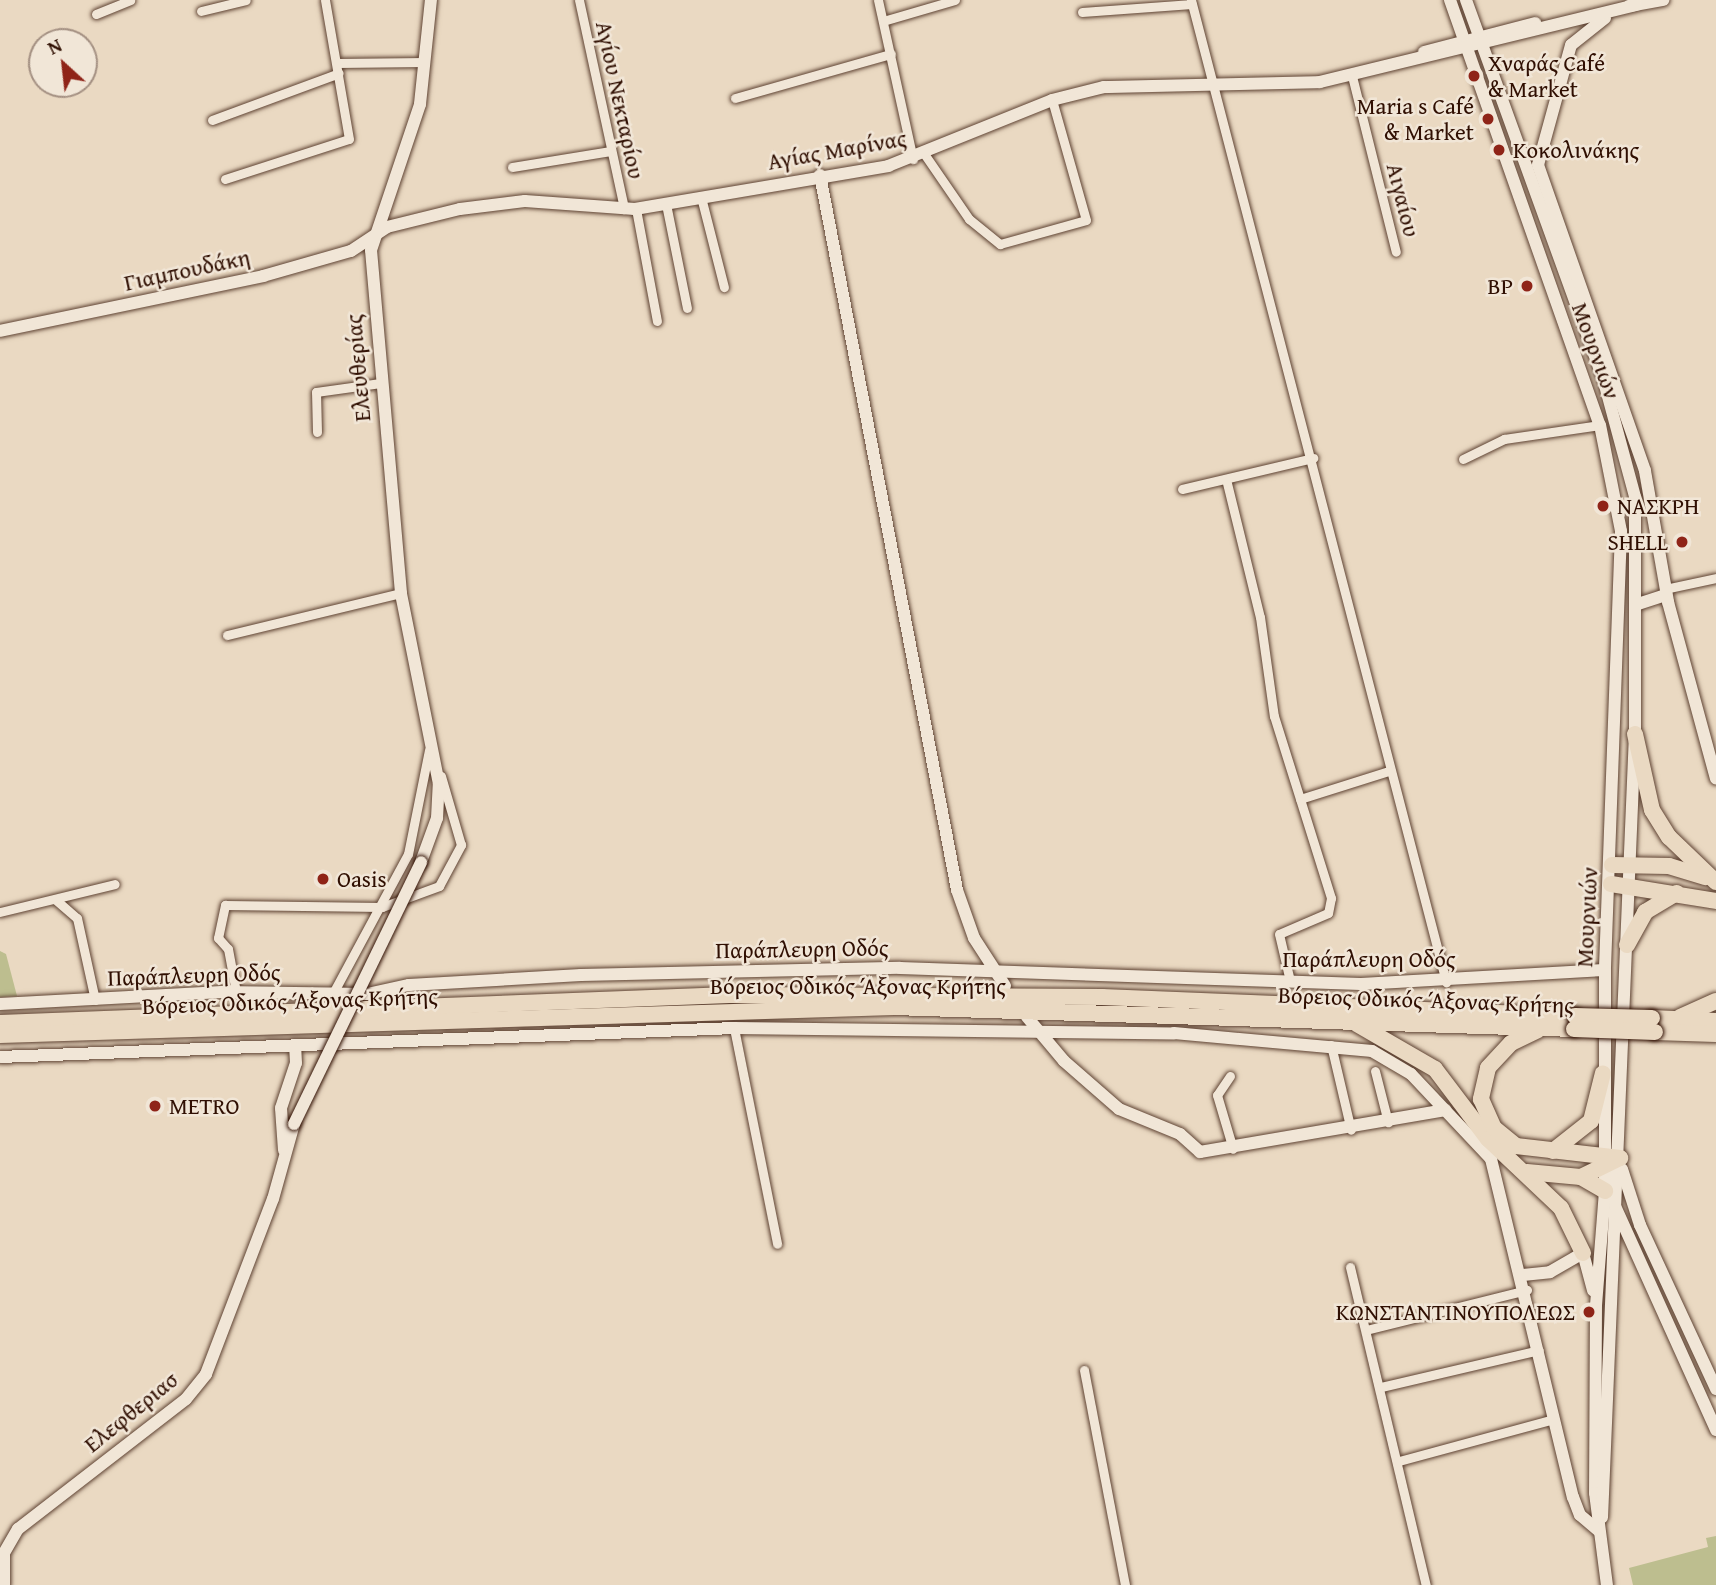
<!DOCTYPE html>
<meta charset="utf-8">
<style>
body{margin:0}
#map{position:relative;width:1716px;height:1585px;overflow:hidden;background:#ead9c2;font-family:"Gentium Book Plus",serif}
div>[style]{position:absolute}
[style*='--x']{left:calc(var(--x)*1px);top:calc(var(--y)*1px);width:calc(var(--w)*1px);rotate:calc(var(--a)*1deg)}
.green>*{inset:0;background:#bdbe8f}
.roads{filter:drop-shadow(0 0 2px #5e4232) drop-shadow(0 0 2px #5e4232)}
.street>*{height:9px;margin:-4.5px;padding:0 4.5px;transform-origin:4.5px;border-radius:4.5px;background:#f1e6d7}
.secondary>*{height:12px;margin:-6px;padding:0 6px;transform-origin:6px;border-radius:6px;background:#f1e6d7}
.highway>*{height:16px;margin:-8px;padding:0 8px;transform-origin:8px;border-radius:8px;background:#ead9c2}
.bridges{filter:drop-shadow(0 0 2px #300f02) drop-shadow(0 0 2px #300f02)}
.secondary-bridge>*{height:12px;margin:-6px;padding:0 6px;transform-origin:6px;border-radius:6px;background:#f1e6d7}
.highway-bridge>*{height:16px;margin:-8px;padding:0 8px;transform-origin:8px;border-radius:8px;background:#ead9c2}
.dots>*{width:19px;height:19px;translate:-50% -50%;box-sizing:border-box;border:4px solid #f1e6d7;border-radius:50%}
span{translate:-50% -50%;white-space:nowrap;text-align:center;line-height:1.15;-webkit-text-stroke:5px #f1e6d7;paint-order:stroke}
.poi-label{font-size:23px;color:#300f02}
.left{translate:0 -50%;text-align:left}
.right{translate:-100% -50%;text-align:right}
.street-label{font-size:23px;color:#300f02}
.north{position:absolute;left:28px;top:28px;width:70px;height:70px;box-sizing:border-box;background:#f1e6d7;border:2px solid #a49082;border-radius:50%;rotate:333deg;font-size:19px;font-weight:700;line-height:28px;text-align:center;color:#300f02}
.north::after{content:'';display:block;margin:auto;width:24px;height:32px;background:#8f2418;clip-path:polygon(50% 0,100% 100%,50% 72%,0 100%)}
</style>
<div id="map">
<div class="green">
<div style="clip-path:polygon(0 951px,6px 954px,17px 996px,0 997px)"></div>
<div style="clip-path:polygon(1716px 1536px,1716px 1585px,1633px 1585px,1629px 1568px,1708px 1547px,1706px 1538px)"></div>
</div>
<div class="roads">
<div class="street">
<div style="--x:579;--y:0;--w:214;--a:77.8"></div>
<div style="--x:878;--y:0;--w:163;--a:77.6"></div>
<div style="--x:1191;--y:0;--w:1015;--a:75.44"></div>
<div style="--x:201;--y:11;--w:46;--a:-13.7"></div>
<div style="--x:1082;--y:12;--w:110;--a:-4.2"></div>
<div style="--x:96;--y:14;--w:37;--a:-22"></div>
<div style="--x:883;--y:21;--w:75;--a:-16.3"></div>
<div style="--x:337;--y:63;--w:88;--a:-0.7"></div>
<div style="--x:1352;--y:76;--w:181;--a:76"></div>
<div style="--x:735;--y:98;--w:162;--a:-15.8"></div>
<div style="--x:212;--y:120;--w:135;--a:-20.3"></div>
<div style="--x:925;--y:155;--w:78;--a:55.5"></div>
<div style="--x:969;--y:219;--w:40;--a:39"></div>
<div style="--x:1000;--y:244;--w:89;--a:-15.6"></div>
<div style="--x:1086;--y:220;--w:125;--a:-105.8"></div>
<div style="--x:512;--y:167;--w:100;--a:-9.2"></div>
<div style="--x:225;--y:179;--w:130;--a:-17.9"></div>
<div style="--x:349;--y:139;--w:141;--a:-99.8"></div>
<div style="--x:701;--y:197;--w:93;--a:75.7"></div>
<div style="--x:666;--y:204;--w:106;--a:78.6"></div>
<div style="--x:636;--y:209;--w:114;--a:79.4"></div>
<div style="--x:317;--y:432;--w:40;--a:-91.4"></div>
<div style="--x:316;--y:392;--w:65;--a:-8"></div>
<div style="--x:1463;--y:459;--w:46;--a:-26"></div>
<div style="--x:1504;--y:439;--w:97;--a:-8.3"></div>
<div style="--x:1226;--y:479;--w:142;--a:76.2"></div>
<div style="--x:1260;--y:617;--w:100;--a:82"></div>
<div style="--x:1274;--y:716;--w:191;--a:72.6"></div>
<div style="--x:1331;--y:898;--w:15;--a:101"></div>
<div style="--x:1328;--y:913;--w:53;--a:156.8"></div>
<div style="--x:1279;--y:934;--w:48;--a:76.8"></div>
<div style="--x:1182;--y:489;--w:135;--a:-13.3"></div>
<div style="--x:1665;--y:589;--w:52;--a:-12.2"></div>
<div style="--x:227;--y:635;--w:179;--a:-13.6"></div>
<div style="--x:1300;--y:799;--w:93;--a:-17.5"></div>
<div style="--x:56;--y:900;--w:28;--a:41"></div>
<div style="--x:77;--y:918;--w:84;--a:77.6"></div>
<div style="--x:0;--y:912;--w:118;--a:-13.7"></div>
<div style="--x:236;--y:992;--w:44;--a:-100.5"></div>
<div style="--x:228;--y:949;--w:15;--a:-132"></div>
<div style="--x:218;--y:938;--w:34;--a:-78"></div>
<div style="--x:225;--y:905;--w:157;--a:0.7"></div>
<div style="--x:382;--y:907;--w:61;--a:-20.2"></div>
<div style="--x:439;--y:886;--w:47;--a:-61.8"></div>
<div style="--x:461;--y:845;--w:72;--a:-106.2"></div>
<div style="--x:332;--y:995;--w:160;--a:-61.7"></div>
<div style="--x:408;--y:854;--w:106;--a:-78.6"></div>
<div style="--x:734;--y:1028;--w:220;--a:78.7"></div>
<div style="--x:1331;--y:1045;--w:87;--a:76.8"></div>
<div style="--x:1375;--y:1071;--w:53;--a:75.7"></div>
<div style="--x:1230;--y:1076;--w:23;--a:124"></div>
<div style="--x:1217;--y:1095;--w:56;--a:73.5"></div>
<div style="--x:1350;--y:1267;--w:327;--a:76.6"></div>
<div style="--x:1366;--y:1330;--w:166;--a:-14"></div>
<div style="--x:1084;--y:1370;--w:219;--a:79.2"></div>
<div style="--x:1381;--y:1387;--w:162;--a:-13.2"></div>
<div style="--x:1399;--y:1461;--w:161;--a:-15.2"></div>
</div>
<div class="secondary">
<div style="--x:1450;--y:0;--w:451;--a:70.6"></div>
<div style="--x:1600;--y:425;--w:108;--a:78.8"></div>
<div style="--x:1621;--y:531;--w:439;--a:92.1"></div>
<div style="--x:1605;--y:970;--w:221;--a:90"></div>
<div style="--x:1605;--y:1191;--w:114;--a:94.5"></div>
<div style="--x:1596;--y:1305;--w:188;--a:90.3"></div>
<div style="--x:1595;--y:1493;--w:93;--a:82.6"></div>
<div style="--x:1466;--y:0;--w:402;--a:70.1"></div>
<div style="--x:1603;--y:378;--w:123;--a:74.9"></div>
<div style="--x:1635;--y:497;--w:237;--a:90"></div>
<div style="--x:1635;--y:734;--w:784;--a:92.41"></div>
<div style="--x:1629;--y:6;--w:35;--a:-10"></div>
<div style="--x:1605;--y:18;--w:43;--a:141.5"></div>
<div style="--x:1571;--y:45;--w:124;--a:105.4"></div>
<div style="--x:1538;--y:165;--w:324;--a:70.7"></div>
<div style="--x:1645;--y:471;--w:133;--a:80"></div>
<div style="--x:1668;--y:602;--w:183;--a:74.8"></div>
<div style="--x:1424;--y:52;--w:115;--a:-14.6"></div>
<div style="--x:820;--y:175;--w:728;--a:79.15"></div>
<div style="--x:957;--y:890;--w:51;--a:70.5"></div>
<div style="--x:974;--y:938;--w:57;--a:57.1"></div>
<div style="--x:0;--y:331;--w:269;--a:-11.8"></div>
<div style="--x:263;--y:276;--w:91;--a:-15.9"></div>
<div style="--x:351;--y:251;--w:43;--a:-33.7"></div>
<div style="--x:387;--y:227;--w:75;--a:-13.9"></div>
<div style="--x:460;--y:209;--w:65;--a:-7"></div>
<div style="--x:525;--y:201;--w:110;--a:4.2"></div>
<div style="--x:635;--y:209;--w:257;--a:-9.6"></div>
<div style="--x:888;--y:166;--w:177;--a:-21.9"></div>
<div style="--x:1052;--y:100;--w:54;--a:-14"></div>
<div style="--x:1104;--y:87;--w:216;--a:-1.3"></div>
<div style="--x:1320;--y:82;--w:325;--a:-13.7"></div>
<div style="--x:1638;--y:604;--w:29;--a:-18"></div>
<div style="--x:421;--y:862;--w:47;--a:-70"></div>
<div style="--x:437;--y:818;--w:34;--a:-87"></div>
<div style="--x:439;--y:784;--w:195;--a:-101.3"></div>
<div style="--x:401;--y:593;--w:344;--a:-95"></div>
<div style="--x:371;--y:250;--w:154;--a:-71.4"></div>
<div style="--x:420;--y:104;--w:105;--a:-84"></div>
<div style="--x:0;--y:1004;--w:222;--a:-3.1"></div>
<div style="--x:222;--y:992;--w:145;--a:0.8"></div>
<div style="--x:367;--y:994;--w:43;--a:-12.1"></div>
<div style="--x:409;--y:985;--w:172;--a:-3.3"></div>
<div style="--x:581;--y:975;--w:319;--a:-1.3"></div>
<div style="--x:900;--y:968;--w:461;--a:2"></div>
<div style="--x:1361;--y:984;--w:244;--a:-3.3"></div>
<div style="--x:1027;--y:1017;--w:57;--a:49.9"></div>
<div style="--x:1064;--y:1061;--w:73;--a:41.1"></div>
<div style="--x:1119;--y:1109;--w:66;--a:22.3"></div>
<div style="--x:1180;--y:1134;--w:27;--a:42"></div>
<div style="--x:1200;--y:1152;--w:249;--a:-9.7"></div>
<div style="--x:0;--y:1057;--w:735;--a:-2.26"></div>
<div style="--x:734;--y:1028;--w:440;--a:0.7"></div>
<div style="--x:1174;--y:1033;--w:199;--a:5.2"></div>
<div style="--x:1372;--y:1051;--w:45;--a:30.5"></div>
<div style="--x:1411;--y:1074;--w:117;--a:46.7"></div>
<div style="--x:1491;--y:1159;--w:348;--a:76.4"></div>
<div style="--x:1573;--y:1497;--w:19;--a:69"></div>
<div style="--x:1580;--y:1515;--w:25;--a:40"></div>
<div style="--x:284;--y:1150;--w:42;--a:-94.1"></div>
<div style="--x:281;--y:1108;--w:47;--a:-71.6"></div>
<div style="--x:296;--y:1063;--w:18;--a:-93"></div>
<div style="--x:1622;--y:1169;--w:59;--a:72.2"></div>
<div style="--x:1640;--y:1225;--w:181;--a:65.1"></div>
<div style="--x:1615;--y:1206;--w:246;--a:65.7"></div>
<div style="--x:1523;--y:1275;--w:27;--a:-6"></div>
<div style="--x:1550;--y:1272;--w:38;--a:-30"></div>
<div style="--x:1583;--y:1253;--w:39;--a:75"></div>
<div style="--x:4;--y:1585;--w:32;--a:-90"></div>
<div style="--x:4;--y:1553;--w:28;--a:-60"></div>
<div style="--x:18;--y:1529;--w:212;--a:-37.7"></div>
<div style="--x:186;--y:1399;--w:32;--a:-51"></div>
<div style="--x:206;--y:1374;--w:187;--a:-69.1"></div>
<div style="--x:273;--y:1199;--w:78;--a:-74.4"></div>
</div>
<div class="highway">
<div style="--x:1635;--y:734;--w:78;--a:77.4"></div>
<div style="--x:1652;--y:810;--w:32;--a:58"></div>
<div style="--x:1669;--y:837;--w:65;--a:43.8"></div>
<div style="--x:1612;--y:865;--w:57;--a:1"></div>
<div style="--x:1669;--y:866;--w:38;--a:17"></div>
<div style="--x:1611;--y:884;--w:106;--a:9.2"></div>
<div style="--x:1627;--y:945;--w:38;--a:-61"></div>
<div style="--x:1645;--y:912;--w:37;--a:-31"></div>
<div style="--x:1680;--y:1017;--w:39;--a:-24"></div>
<div style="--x:1652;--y:1018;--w:64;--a:2.7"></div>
<div style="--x:0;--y:1023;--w:730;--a:-2.2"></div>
<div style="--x:729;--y:995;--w:373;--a:0.3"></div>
<div style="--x:1102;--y:997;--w:473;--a:2.3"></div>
<div style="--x:1357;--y:1024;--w:90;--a:30"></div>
<div style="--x:1435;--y:1069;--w:88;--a:52.9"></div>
<div style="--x:1488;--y:1139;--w:100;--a:43.4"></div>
<div style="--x:1561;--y:1208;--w:50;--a:63.9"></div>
<div style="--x:1538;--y:1030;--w:30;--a:154"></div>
<div style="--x:1511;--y:1043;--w:34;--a:133"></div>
<div style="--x:1488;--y:1068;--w:32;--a:103"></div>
<div style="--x:1481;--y:1099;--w:32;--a:66"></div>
<div style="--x:1494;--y:1128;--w:28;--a:39"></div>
<div style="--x:1516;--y:1146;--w:105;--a:6.6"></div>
<div style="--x:1655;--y:1032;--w:61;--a:1.9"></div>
<div style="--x:0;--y:1035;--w:894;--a:-1.79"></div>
<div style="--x:894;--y:1007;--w:680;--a:1.85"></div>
<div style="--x:1553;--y:1151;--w:48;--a:-38.3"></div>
<div style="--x:1591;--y:1121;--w:49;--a:-76"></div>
<div style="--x:1527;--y:1172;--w:54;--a:5.3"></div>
<div style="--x:1581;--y:1177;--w:43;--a:-26"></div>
<div style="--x:1581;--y:1177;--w:28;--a:30"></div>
</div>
</div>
<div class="bridges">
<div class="secondary-bridge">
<div style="--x:294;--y:1124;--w:291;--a:-64.1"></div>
</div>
<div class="highway-bridge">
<div style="--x:1575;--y:1016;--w:77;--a:1.5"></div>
<div style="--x:1574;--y:1029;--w:81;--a:2.1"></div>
</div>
</div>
<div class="dots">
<div style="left:1474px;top:76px;background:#8f2418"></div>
<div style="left:1488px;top:119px;background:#8f2418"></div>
<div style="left:1499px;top:150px;background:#8f2418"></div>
<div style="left:1527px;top:286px;background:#8f2418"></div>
<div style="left:1603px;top:506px;background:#8f2418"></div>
<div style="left:1682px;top:542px;background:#8f2418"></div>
<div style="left:323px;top:879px;background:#8f2418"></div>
<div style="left:155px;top:1106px;background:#8f2418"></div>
<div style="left:1589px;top:1312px;background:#8f2418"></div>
</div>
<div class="poi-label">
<span class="left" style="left:1488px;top:76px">Χναράς Café<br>&amp; Market</span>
<span class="right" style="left:1474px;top:119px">Maria s Café<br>&amp; Market</span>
<span class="left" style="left:1513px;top:150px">Κοκολινάκης</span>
<span class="right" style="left:1513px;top:286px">BP</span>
<span class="left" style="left:1617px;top:506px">ΝΑΣΚΡΗ</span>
<span class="right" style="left:1668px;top:542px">SHELL</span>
<span class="left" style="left:337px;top:879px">Oasis</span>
<span class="left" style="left:169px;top:1106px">METRO</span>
<span class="right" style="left:1575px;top:1312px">ΚΩΝΣΤΑΝΤΙΝΟΥΠΟΛΕΩΣ</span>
</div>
<div class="street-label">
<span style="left:620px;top:100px;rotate:78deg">Αγίου Νεκταρίου</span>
<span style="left:837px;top:150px;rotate:-10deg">Αγίας Μαρίνας</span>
<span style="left:1403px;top:200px;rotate:76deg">Αιγαίου</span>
<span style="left:187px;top:270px;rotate:-12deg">Γιαμπουδάκη</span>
<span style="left:1596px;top:351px;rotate:70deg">Μουρνιών</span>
<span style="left:358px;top:368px;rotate:-95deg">Ελευθερίας</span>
<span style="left:1587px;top:917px;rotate:-87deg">Μουρνιών</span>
<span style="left:802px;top:949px;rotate:-1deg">Παράπλευρη Οδός</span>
<span style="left:1369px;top:959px">Παράπλευρη Οδός</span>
<span style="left:194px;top:975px;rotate:-2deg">Παράπλευρη Οδός</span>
<span style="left:858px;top:986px">Βόρειος Οδικός Άξονας Κρήτης</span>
<span style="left:1426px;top:1000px;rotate:2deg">Βόρειος Οδικός Άξονας Κρήτης</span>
<span style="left:290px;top:1001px;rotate:-2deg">Βόρειος Οδικός Άξονας Κρήτης</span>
<span style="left:131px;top:1412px;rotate:-39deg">Ελεφθεριασ</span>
</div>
<div class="north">N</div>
</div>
